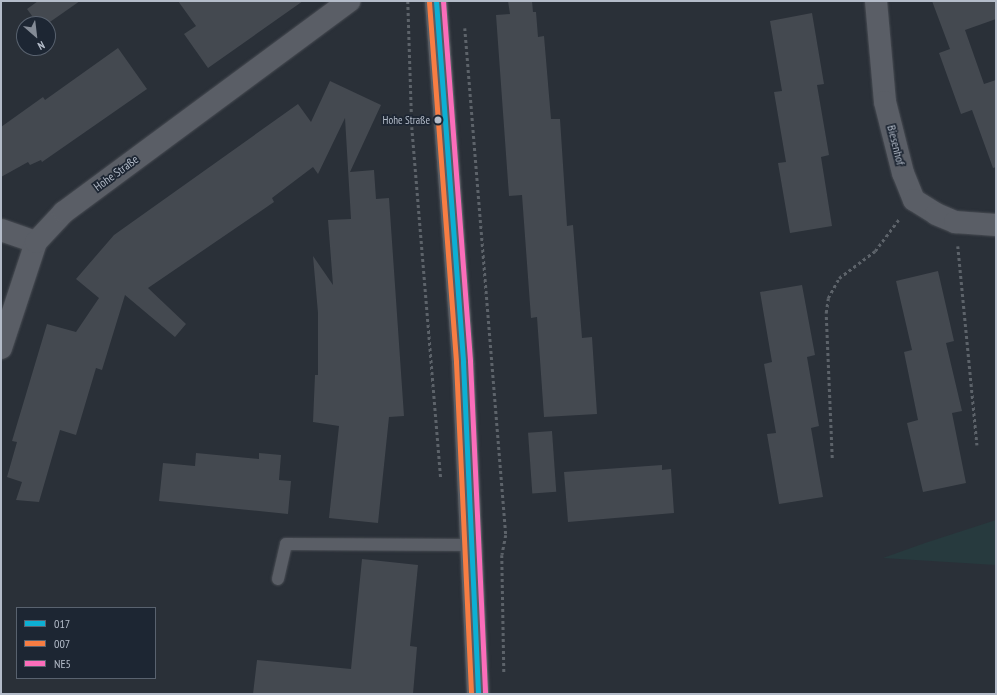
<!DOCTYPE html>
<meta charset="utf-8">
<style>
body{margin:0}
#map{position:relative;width:997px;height:695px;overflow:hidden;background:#2a3038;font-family:"PT Sans Narrow",sans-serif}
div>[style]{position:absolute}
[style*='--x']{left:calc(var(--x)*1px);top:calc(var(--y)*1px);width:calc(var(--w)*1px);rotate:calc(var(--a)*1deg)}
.green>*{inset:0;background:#273a3e}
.building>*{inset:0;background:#444950;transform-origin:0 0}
.path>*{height:2.5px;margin-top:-1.25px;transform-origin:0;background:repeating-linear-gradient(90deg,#5d636a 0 3px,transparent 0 6px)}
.roads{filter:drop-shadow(0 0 1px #484c53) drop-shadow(0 0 1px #484c53)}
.lane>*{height:12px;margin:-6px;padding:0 6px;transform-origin:6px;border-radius:6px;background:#5a5e66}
.street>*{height:22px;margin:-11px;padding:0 11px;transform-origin:11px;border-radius:11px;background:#5a5e66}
.secondary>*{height:22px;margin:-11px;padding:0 11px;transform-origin:11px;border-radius:11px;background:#595d64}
.bus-1>*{height:5px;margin:-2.5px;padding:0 2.5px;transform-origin:2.5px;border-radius:2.5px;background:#0dafd3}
.bus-2>*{height:5px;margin:-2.5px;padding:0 2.5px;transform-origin:2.5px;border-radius:2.5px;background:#f77d43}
.bus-3>*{height:5px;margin:-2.5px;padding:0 2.5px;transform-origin:2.5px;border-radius:2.5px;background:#fb6dba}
.dots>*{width:11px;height:11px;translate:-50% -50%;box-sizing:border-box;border:2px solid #1d2633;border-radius:50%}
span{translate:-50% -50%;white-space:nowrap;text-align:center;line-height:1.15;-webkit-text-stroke:3.5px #1d2633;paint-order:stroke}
.bus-label{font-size:11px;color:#b4bcc9}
.right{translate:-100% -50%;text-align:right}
.street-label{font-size:12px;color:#b4bcc9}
.frame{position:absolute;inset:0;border:2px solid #b4bcc9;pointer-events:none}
.legend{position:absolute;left:16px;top:607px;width:140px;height:72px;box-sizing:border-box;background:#1d2633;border:1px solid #59626f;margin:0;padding:5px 7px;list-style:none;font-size:12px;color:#b4bcc9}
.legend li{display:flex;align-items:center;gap:8px;height:20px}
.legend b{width:20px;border:1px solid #59626f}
.north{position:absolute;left:16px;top:16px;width:40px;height:40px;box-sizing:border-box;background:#1d2633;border:1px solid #59626f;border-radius:50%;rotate:152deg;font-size:11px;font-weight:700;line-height:16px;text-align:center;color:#b4bcc9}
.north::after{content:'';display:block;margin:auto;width:14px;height:18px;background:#848b96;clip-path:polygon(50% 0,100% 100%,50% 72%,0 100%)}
</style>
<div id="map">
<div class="green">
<div style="clip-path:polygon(996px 520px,996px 565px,883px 558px,925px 543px)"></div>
</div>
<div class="building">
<div style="clip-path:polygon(38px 1px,80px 1px,47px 24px,38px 24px,27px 9px)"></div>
<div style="clip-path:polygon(178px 1px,303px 1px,208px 68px,184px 34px,196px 26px)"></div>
<div style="clip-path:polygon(508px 1px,532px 1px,533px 12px,536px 12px,538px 37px,544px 36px,551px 119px,560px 119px,567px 226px,573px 225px,582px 338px,592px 337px,597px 414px,544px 417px,537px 317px,531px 318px,522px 195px,509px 196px,496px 15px,510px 14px)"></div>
<div style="clip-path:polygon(932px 1px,996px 1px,996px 19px,965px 30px,984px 84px,996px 80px,996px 167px,993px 168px,972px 110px,961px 114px,939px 53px,950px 49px)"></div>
<div style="clip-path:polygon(812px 13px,824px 84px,817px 85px,829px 155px,821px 157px,832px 226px,790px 233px,778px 163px,786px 162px,774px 92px,782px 91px,770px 21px)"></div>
<div style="clip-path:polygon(118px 48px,147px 89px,42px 162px,41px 160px,30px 165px,28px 162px,1px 177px,1px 127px,43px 97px,45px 100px)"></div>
<div style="clip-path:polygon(330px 81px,381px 105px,350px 172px,374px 170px,376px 199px,389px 198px,404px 416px,389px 417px,378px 523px,329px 518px,339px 426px,313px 422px,315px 375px,318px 375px,318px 313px,313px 256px,333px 285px,328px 220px,351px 219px,345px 118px,318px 174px,313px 167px,272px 198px,274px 202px,148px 288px,186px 324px,175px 337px,125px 295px,102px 370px,96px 368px,76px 435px,60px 430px,39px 502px,16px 500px,22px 482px,7px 477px,17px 442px,12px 441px,47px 324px,76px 332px,99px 298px,76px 279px,114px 235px,298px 104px,311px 122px)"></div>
<div style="clip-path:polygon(938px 271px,954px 341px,946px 343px,962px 411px,952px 413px,966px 483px,923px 492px,907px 423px,918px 420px,904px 352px,912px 350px,896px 281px)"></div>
<div style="clip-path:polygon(802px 285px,815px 355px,807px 357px,819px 426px,811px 428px,823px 497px,779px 504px,767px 434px,776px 433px,764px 364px,772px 362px,760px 292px)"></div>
<div style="left:552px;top:431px;width:61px;height:24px;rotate:86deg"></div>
<div style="clip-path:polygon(196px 453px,259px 459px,259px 453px,281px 455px,279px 480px,291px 481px,288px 514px,159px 501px,163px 463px,195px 466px)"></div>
<div style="clip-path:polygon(662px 465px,662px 470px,671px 469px,674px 513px,568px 522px,564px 472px)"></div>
<div style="clip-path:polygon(362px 559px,418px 565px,410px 646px,417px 647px,413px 694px,253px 694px,257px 660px,351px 669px)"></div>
</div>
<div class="path">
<div style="--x:408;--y:1;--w:126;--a:88.2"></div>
<div style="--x:412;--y:127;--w:353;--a:85.3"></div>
<div style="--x:465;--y:28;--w:509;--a:85.38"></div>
<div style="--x:506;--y:535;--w:20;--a:101"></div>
<div style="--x:502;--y:555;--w:119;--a:89"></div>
<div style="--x:958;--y:246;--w:200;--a:84.5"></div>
<div style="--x:832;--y:458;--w:145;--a:-92.4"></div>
<div style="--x:826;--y:313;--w:15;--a:-82"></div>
<div style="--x:828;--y:298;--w:23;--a:-61"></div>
<div style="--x:839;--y:278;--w:45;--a:-36.9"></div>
<div style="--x:875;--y:251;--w:40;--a:-53"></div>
</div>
<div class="roads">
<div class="lane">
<div style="--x:278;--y:579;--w:36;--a:-77"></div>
<div style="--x:286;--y:544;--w:187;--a:0.3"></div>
</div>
<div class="street">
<div style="--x:876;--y:1;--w:101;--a:84.9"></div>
<div style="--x:885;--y:102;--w:73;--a:75.8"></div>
<div style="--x:903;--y:173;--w:29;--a:68"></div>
<div style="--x:914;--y:200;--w:26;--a:32"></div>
<div style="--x:936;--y:214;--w:21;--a:23"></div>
<div style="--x:955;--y:222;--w:41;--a:4.2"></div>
<div style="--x:1;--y:230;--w:37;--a:19"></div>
<div style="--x:1;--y:348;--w:112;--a:-71.7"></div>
<div style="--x:36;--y:242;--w:41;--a:-47"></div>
<div style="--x:64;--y:212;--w:355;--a:-36.5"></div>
</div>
<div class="secondary">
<div style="--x:436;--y:1;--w:362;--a:85.7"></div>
<div style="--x:463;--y:362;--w:332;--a:87.4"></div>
</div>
</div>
<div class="bus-1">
<div style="--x:436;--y:1;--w:362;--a:85.7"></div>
<div style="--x:463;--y:362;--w:332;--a:87.4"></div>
</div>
<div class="bus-2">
<div style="--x:429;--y:2;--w:361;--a:85.7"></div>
<div style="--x:456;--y:362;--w:332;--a:87.4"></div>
</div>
<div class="bus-3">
<div style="--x:443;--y:1;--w:361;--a:85.7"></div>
<div style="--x:470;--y:361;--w:333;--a:87.4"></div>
</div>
<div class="dots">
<div style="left:438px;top:120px;background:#b4bcc9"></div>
</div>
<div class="bus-label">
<span class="right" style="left:430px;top:120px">Hohe Straße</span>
</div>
<div class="street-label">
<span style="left:896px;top:145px;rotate:76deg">Biesenhof</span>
<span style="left:116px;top:173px;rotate:-36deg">Hohe Straße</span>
</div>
<div class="frame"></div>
<ul class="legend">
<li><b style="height:5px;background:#0dafd3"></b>017</li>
<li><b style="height:5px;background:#f77d43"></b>007</li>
<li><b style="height:5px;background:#fb6dba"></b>NE5</li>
</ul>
<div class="north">N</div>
</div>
